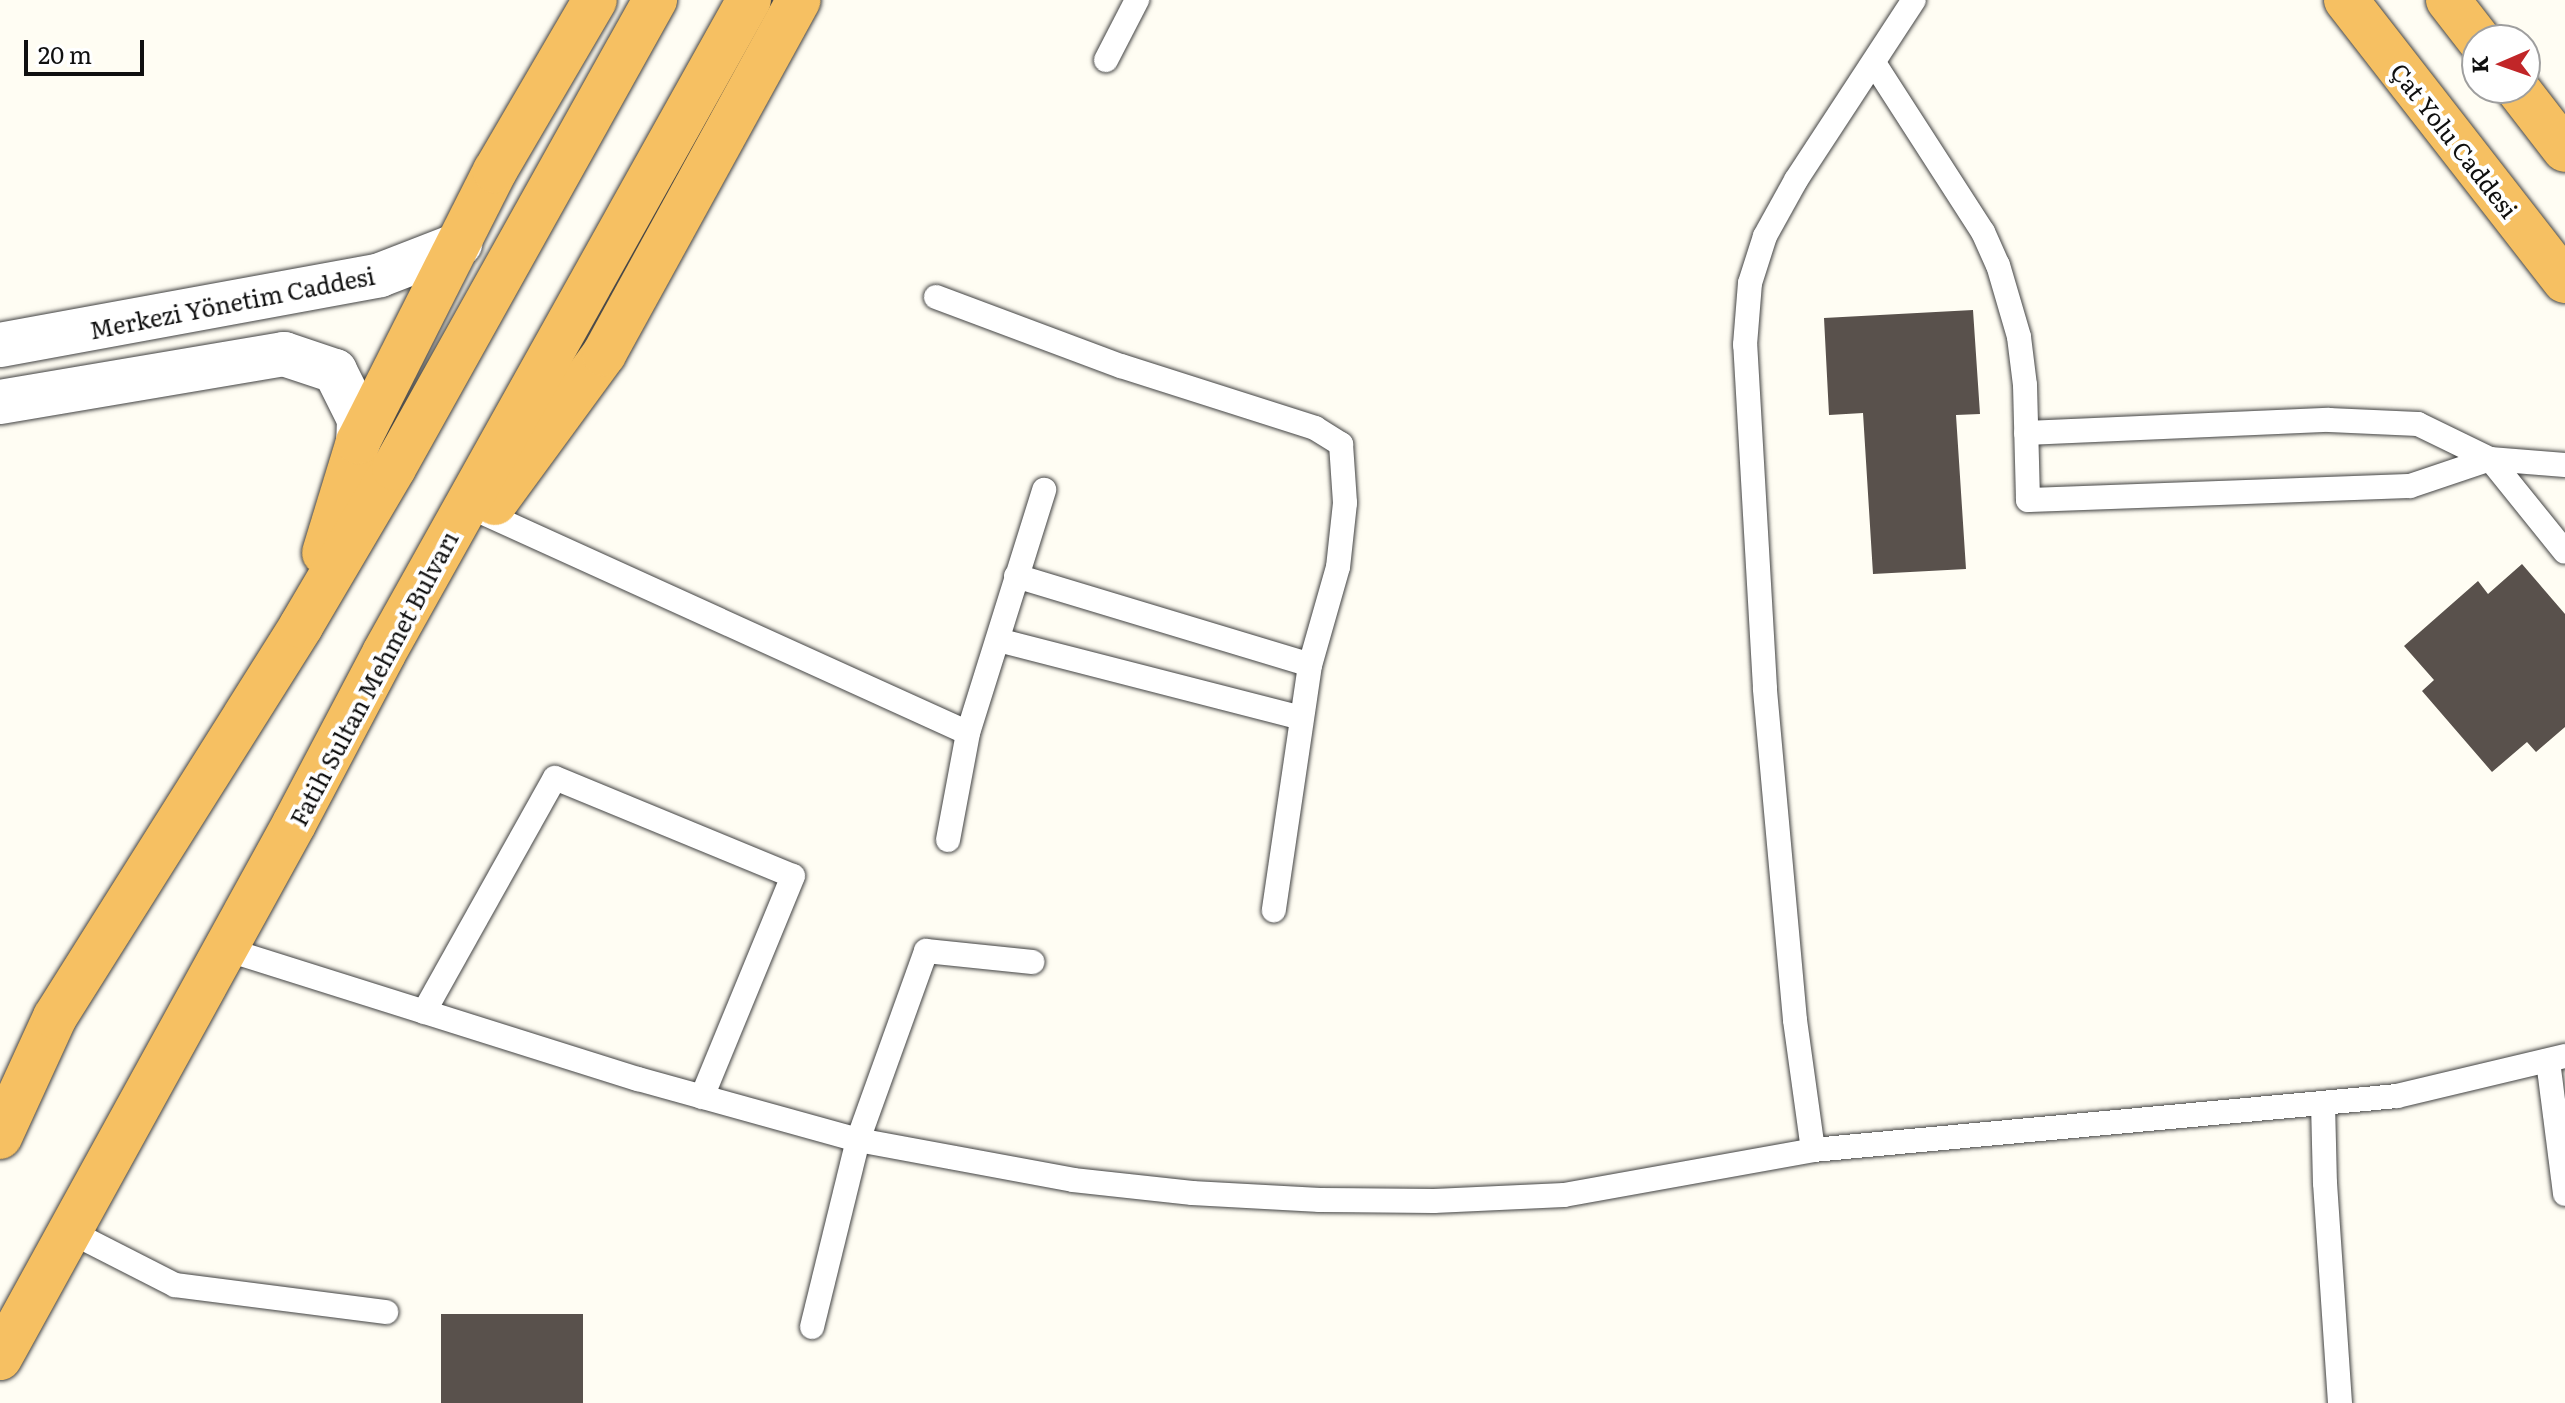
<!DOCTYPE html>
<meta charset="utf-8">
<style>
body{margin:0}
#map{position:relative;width:2565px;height:1403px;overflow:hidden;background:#fffdf3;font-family:Literata,serif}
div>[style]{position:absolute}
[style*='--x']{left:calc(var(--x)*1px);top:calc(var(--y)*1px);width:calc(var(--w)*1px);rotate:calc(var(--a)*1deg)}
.building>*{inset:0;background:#59514c;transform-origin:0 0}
.roads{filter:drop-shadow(0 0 2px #434343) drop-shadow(0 0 2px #434343)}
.service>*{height:24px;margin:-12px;padding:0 12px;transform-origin:12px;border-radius:12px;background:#fff}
.tertiary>*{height:44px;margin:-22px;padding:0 22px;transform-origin:22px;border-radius:22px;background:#fff}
.trunk>*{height:44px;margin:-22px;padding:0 22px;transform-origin:22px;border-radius:22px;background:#f6c062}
span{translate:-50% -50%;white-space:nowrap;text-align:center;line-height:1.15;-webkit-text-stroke:8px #fff;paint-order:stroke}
.street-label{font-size:24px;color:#101010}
.north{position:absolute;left:2461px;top:24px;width:80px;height:80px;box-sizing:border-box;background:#fff;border:2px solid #9f9f9f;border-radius:50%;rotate:268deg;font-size:22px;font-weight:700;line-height:32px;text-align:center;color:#101010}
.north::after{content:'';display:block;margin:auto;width:28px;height:36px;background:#c12628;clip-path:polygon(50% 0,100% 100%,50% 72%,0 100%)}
.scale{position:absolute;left:24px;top:40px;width:120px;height:36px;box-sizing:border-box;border:4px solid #101010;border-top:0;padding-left:10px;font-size:24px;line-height:28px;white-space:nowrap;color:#101010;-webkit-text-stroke:6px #fff;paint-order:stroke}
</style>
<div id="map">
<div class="building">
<div style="clip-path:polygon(1973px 310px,1980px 414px,1956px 415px,1966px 569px,1873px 574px,1863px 413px,1829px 415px,1824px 318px)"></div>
<div style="clip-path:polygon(2522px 564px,2565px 614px,2565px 727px,2536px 752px,2527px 742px,2492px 772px,2422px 691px,2434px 680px,2404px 646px,2478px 581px,2488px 594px)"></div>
<div style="left:441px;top:1314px;width:142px;height:89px"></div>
</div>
<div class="roads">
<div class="service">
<div style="--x:1106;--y:60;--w:68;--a:-62.7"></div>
<div style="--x:1874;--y:63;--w:201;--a:57.2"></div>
<div style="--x:1983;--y:232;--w:36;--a:66"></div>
<div style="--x:1998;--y:265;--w:75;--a:73.7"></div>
<div style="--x:2019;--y:337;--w:48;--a:82.9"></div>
<div style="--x:2025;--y:385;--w:115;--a:88.5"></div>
<div style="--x:2028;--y:500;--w:382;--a:-2.1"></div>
<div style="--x:2410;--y:486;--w:84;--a:-18.6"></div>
<div style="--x:936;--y:297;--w:197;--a:20.5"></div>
<div style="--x:1121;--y:366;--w:204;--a:17.7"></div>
<div style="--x:1315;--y:428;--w:31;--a:32"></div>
<div style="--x:1341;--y:444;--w:59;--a:86.1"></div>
<div style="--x:1345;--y:503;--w:64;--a:96.2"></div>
<div style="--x:1338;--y:567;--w:102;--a:105.9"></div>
<div style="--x:1310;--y:665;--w:248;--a:98.4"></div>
<div style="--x:2026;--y:433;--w:303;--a:-2.5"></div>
<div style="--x:2329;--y:420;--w:89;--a:2.6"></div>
<div style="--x:2418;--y:424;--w:80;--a:25.9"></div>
<div style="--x:2490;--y:459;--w:75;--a:4.6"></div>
<div style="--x:2490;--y:459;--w:119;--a:51.1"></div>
<div style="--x:486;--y:514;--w:529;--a:24.43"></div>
<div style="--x:968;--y:733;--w:255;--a:-72.6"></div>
<div style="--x:1016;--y:576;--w:307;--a:16.8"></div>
<div style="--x:998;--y:640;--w:313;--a:14.4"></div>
<div style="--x:948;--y:840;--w:109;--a:-79.4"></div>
<div style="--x:225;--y:949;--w:433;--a:17.5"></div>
<div style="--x:638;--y:1079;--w:228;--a:15.5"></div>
<div style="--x:858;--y:1140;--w:219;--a:10.5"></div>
<div style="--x:1073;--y:1180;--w:120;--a:6.2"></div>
<div style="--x:1192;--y:1193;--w:128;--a:3.1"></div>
<div style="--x:1320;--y:1200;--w:114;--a:0.5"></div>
<div style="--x:1434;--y:1201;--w:130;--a:-2.6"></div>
<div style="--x:1564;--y:1195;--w:253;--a:-10.2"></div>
<div style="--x:1813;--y:1150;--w:586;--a:-5.28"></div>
<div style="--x:2397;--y:1096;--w:173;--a:-13.4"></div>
<div style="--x:424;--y:1012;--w:268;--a:-60.8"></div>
<div style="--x:555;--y:778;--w:257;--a:22.4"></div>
<div style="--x:793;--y:876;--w:239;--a:112.4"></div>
<div style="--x:2548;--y:1061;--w:134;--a:82.7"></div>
<div style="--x:2323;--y:1103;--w:80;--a:88.6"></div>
<div style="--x:2325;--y:1183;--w:221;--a:86.1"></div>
<div style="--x:1813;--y:1150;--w:131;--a:-97.9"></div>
<div style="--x:1795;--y:1020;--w:333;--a:-95.2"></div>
<div style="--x:1765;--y:688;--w:344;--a:-93.3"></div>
<div style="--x:1745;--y:345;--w:62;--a:-85.4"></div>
<div style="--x:1750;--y:283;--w:49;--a:-72.3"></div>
<div style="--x:1765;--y:236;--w:64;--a:-61"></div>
<div style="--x:1796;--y:180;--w:215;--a:-56.8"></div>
<div style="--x:69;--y:1231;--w:119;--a:27"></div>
<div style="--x:175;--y:1285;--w:213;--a:7.3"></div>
<div style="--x:812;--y:1327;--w:193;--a:-76.2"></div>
<div style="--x:858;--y:1140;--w:201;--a:-70.2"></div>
<div style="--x:926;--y:951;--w:107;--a:5.9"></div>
</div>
<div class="tertiary">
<div style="--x:0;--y:345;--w:386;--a:-10.4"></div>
<div style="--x:380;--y:275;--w:86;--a:-21.2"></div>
<div style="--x:0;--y:402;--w:288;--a:-9.6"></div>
<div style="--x:284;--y:354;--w:54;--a:18.4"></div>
<div style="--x:335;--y:371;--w:54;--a:63.4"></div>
<div style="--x:359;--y:419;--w:23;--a:92"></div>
</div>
<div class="trunk">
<div style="--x:2346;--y:0;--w:356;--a:52.1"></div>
<div style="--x:2448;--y:0;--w:51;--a:52.2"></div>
<div style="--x:2517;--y:88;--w:78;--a:52.3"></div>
<div style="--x:495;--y:503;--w:185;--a:-53.8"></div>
<div style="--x:604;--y:354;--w:404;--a:-61.2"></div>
<div style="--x:324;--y:553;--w:116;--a:-73"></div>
<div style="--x:358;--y:442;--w:304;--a:-63.2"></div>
<div style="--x:495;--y:171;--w:198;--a:-59.7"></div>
<div style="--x:0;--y:1137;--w:132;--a:-65.4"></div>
<div style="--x:55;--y:1017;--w:462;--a:-57.8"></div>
<div style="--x:301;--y:626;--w:183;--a:-59.5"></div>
<div style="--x:394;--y:468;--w:536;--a:-60.85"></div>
<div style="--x:0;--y:1358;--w:610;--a:-61.16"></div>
<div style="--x:294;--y:824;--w:193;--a:-62.2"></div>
<div style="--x:384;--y:653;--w:748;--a:-60.8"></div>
</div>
</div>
<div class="street-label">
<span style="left:2455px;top:140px;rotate:52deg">Çat Yolu Caddesi</span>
<span style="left:232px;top:302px;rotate:-11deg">Merkezi Yönetim Caddesi</span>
<span style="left:373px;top:678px;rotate:-62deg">Fatih Sultan Mehmet Bulvarı</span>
</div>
<div class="north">K</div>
<div class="scale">20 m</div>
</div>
